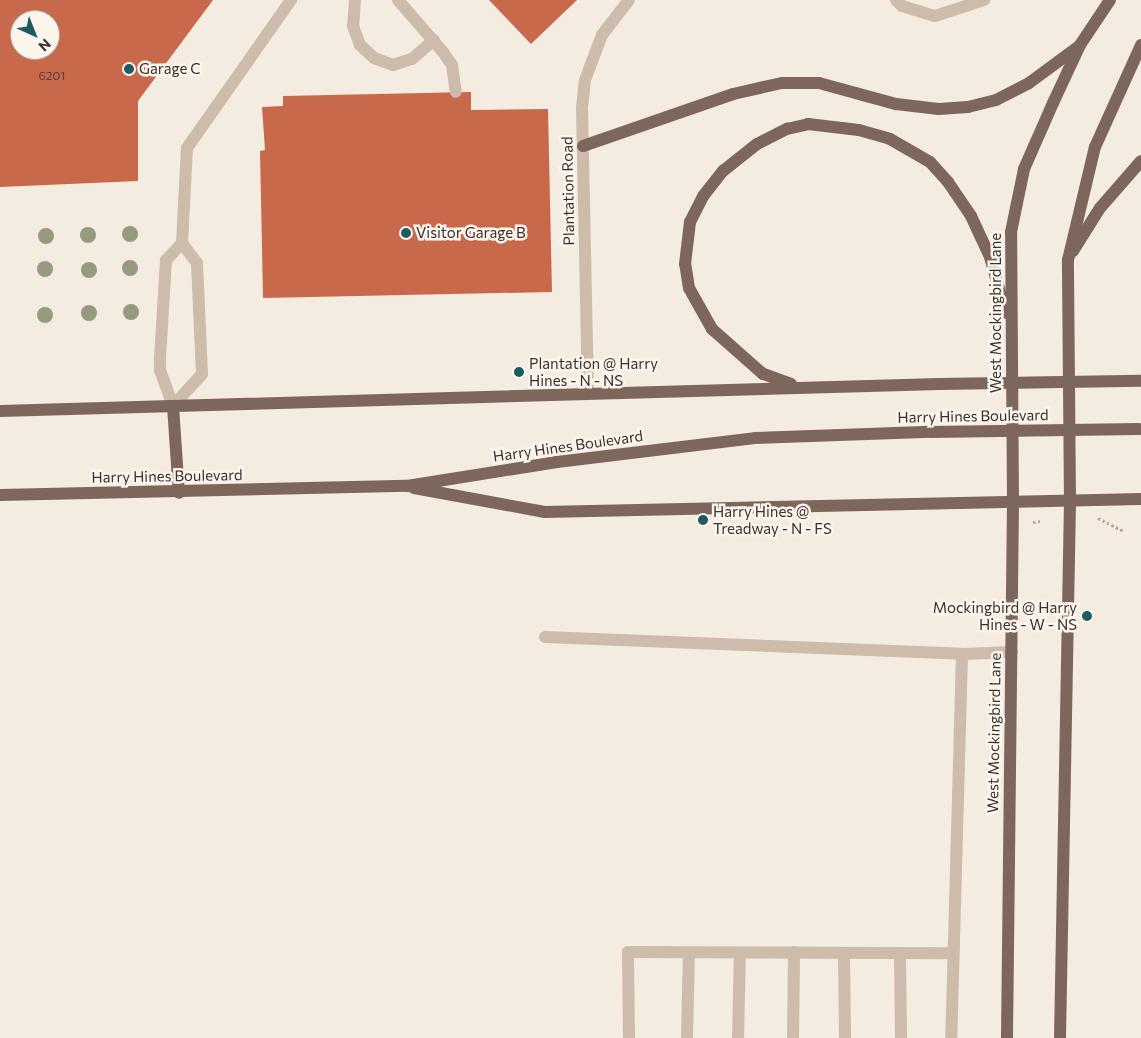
<!DOCTYPE html>
<style>
body{margin:0}
#map{position:relative;width:1141px;height:1038px;overflow:hidden;background:#f4ebe1;font-family:Commissioner,sans-serif}
div>[style]{position:absolute}
[style*='--x']{left:calc(var(--x)*1px);top:calc(var(--y)*1px);width:calc(var(--w)*1px);rotate:calc(var(--a)*1deg)}
.building>*{inset:0;background:#c8694b}
.path>*{height:3px;margin-top:-1.5px;transform-origin:0;background:repeating-linear-gradient(90deg,#b9a596 0 2.5px,transparent 0 5px)}
.minor>*{height:12px;margin:-6px;padding:0 6px;transform-origin:6px;border-radius:6px;background:#cdbbac}
.major>*{height:12px;margin:-6px;padding:0 6px;transform-origin:6px;border-radius:6px;background:#7d675c}
.major-bridge>*{height:12px;margin:-6px;padding:0 6px;transform-origin:6px;border-radius:6px;background:#7d675c}
.trees>*{width:16px;height:16px;margin:-8px;border-radius:50%;background:#969b7f}
.dots>*{width:14px;height:14px;translate:-50% -50%;box-sizing:border-box;border:2px solid #fbf5ee;border-radius:50%}
span{translate:-50% -50%;white-space:nowrap;text-align:center;line-height:1.15;-webkit-text-stroke:5px #fbf5ee;paint-order:stroke}
.number-label{font-size:12px;color:#5e3e33}
.number-label span{-webkit-text-stroke-width:0}
.poi-label{font-size:15px;color:#3b302b}
.left{translate:0 -50%;text-align:left}
.right{translate:-100% -50%;text-align:right}
.street-label{font-size:15px;color:#3b302b}
.north{position:absolute;left:10px;top:10px;width:50px;height:50px;box-sizing:border-box;background:#fbf5ee;border:1px solid #aea6a0;border-radius:50%;rotate:136deg;font-size:14px;font-weight:700;line-height:20px;text-align:center;color:#3b302b}
.north::after{content:'';display:block;margin:auto;width:18px;height:22px;background:#1f5a5e;clip-path:polygon(50% 0,100% 100%,50% 72%,0 100%)}
</style>
<div id="map">
<div class="building">
<div style="clip-path:polygon(evenodd,0 0,213px 0,138px 101px,138px 181px,0 187px,0 0,20px 20px,50px 20px,50px 50px,20px 50px,20px 20px)"></div>
<div style="clip-path:polygon(489px 0,577px 0,531px 44px)"></div>
<div style="clip-path:polygon(471px 92px,471px 110px,548px 109px,552px 292px,263px 298px,260px 151px,265px 150px,262px 107px,283px 106px,283px 96px)"></div>
</div>
<div class="path">
<div style="--x:1098;--y:518;--w:29;--a:27"></div>
<div style="--x:1033;--y:522;--w:7;--a:-8"></div>
</div>
<div class="minor">
<div style="--x:355;--y:0;--w:26;--a:94"></div>
<div style="--x:353;--y:26;--w:20;--a:70"></div>
<div style="--x:360;--y:45;--w:19;--a:43"></div>
<div style="--x:374;--y:58;--w:20;--a:20"></div>
<div style="--x:393;--y:65;--w:20;--a:-18"></div>
<div style="--x:412;--y:59;--w:29;--a:-41"></div>
<div style="--x:398;--y:0;--w:69;--a:49.1"></div>
<div style="--x:443;--y:52;--w:16;--a:55"></div>
<div style="--x:452;--y:65;--w:27;--a:82"></div>
<div style="--x:896;--y:0;--w:8;--a:45"></div>
<div style="--x:902;--y:6;--w:34;--a:17"></div>
<div style="--x:935;--y:16;--w:52;--a:-18.1"></div>
<div style="--x:182;--y:243;--w:23;--a:133"></div>
<div style="--x:166;--y:260;--w:98;--a:93.5"></div>
<div style="--x:160;--y:358;--w:12;--a:90"></div>
<div style="--x:160;--y:370;--w:38;--a:70"></div>
<div style="--x:173;--y:406;--w:43;--a:-47.8"></div>
<div style="--x:202;--y:374;--w:111;--a:-92.6"></div>
<div style="--x:197;--y:263;--w:25;--a:-127"></div>
<div style="--x:182;--y:243;--w:95;--a:-87"></div>
<div style="--x:187;--y:148;--w:181;--a:-54.9"></div>
<div style="--x:588;--y:394;--w:286;--a:-91.2"></div>
<div style="--x:582;--y:108;--w:28;--a:-84"></div>
<div style="--x:585;--y:80;--w:48;--a:-69.3"></div>
<div style="--x:602;--y:35;--w:44;--a:-52.4"></div>
<div style="--x:545;--y:637;--w:417;--a:2.3"></div>
<div style="--x:962;--y:654;--w:384;--a:91.6"></div>
<div style="--x:962;--y:654;--w:50;--a:-2.3"></div>
<div style="--x:844;--y:953;--w:85;--a:89.3"></div>
<div style="--x:900;--y:955;--w:83;--a:89.3"></div>
<div style="--x:629;--y:1038;--w:86;--a:-90.7"></div>
<div style="--x:628;--y:952;--w:325;--a:0.2"></div>
<div style="--x:687;--y:1038;--w:85;--a:-88.7"></div>
<div style="--x:738;--y:1038;--w:85;--a:-88.7"></div>
<div style="--x:793;--y:1038;--w:86;--a:-89.3"></div>
</div>
<div class="major">
<div style="--x:583;--y:146;--w:159;--a:-19.1"></div>
<div style="--x:733;--y:94;--w:50;--a:-12.7"></div>
<div style="--x:782;--y:83;--w:37;--a:0"></div>
<div style="--x:819;--y:83;--w:80;--a:15.3"></div>
<div style="--x:896;--y:104;--w:43;--a:6.6"></div>
<div style="--x:939;--y:109;--w:29;--a:-4"></div>
<div style="--x:968;--y:107;--w:29;--a:-14"></div>
<div style="--x:996;--y:100;--w:37;--a:-27"></div>
<div style="--x:1029;--y:83;--w:61;--a:-36.3"></div>
<div style="--x:1073;--y:251;--w:51;--a:-57.9"></div>
<div style="--x:1100;--y:208;--w:62;--a:-48.9"></div>
<div style="--x:791;--y:384;--w:30;--a:-160"></div>
<div style="--x:763;--y:374;--w:68;--a:-138.6"></div>
<div style="--x:712;--y:329;--w:47;--a:-119.3"></div>
<div style="--x:689;--y:288;--w:24;--a:-99"></div>
<div style="--x:685;--y:264;--w:42;--a:-83.2"></div>
<div style="--x:690;--y:222;--w:30;--a:-63"></div>
<div style="--x:704;--y:195;--w:31;--a:-52"></div>
<div style="--x:723;--y:171;--w:43;--a:-38.5"></div>
<div style="--x:757;--y:144;--w:34;--a:-27"></div>
<div style="--x:787;--y:129;--w:22;--a:-13"></div>
<div style="--x:808;--y:124;--w:51;--a:6.7"></div>
<div style="--x:859;--y:130;--w:32;--a:16"></div>
<div style="--x:890;--y:139;--w:46;--a:29.9"></div>
<div style="--x:930;--y:162;--w:27;--a:48"></div>
<div style="--x:948;--y:182;--w:41;--a:55.9"></div>
<div style="--x:971;--y:216;--w:45;--a:65.1"></div>
<div style="--x:990;--y:257;--w:58;--a:74.1"></div>
<div style="--x:173;--y:406;--w:87;--a:86.1"></div>
<div style="--x:0;--y:411;--w:940;--a:-1.65"></div>
<div style="--x:414;--y:488;--w:133;--a:10.4"></div>
<div style="--x:545;--y:512;--w:596;--a:-1.25"></div>
<div style="--x:0;--y:495;--w:407;--a:-1.3"></div>
<div style="--x:407;--y:486;--w:152;--a:-9.1"></div>
<div style="--x:557;--y:462;--w:199;--a:-6.9"></div>
<div style="--x:755;--y:438;--w:176;--a:-2"></div>
<div style="--x:1007;--y:1038;--w:536;--a:-89.36"></div>
<div style="--x:1013;--y:502;--w:270;--a:-90.4"></div>
<div style="--x:1011;--y:232;--w:64;--a:-78.3"></div>
<div style="--x:1024;--y:169;--w:72;--a:-66.3"></div>
<div style="--x:1053;--y:103;--w:64;--a:-65"></div>
<div style="--x:1080;--y:45;--w:54;--a:-56.3"></div>
<div style="--x:1060;--y:1038;--w:537;--a:-88.93"></div>
<div style="--x:1070;--y:501;--w:241;--a:-90.5"></div>
<div style="--x:1068;--y:260;--w:116;--a:-76.6"></div>
<div style="--x:1095;--y:147;--w:112;--a:-65.7"></div>
</div>
<div class="major-bridge">
<div style="--x:940;--y:384;--w:201;--a:-0.9"></div>
<div style="--x:931;--y:432;--w:208;--a:-0.8"></div>
</div>
<div class="trees">
<div style="left:130px;top:234px"></div>
<div style="left:88px;top:235px"></div>
<div style="left:46px;top:236px"></div>
<div style="left:130px;top:268px"></div>
<div style="left:45px;top:269px"></div>
<div style="left:89px;top:270px"></div>
<div style="left:131px;top:312px"></div>
<div style="left:89px;top:313px"></div>
<div style="left:45px;top:315px"></div>
</div>
<div class="dots">
<div style="left:129px;top:69px;background:#1f5a5e"></div>
<div style="left:406px;top:233px;background:#1f5a5e"></div>
<div style="left:519px;top:372px;background:#1f5a5e"></div>
<div style="left:703px;top:520px;background:#1f5a5e"></div>
<div style="left:1087px;top:616px;background:#1f5a5e"></div>
</div>
<div class="number-label">
<span style="left:52px;top:76px">6201</span>
</div>
<div class="poi-label">
<span class="left" style="left:139px;top:69px">Garage C</span>
<span class="left" style="left:416px;top:233px">Visitor Garage B</span>
<span class="left" style="left:529px;top:372px">Plantation @ Harry<br>Hines - N - NS</span>
<span class="left" style="left:713px;top:520px">Harry Hines @<br>Treadway - N - FS</span>
<span class="right" style="left:1077px;top:616px">Mockingbird @ Harry<br>Hines - W - NS</span>
</div>
<div class="street-label">
<span style="left:568px;top:191px;rotate:-91deg">Plantation Road</span>
<span style="left:996px;top:313px;rotate:-90deg">West Mockingbird Lane</span>
<span style="left:973px;top:416px;rotate:-1deg">Harry Hines Boulevard</span>
<span style="left:568px;top:446px;rotate:-8deg">Harry Hines Boulevard</span>
<span style="left:167px;top:476px;rotate:-1deg">Harry Hines Boulevard</span>
<span style="left:994px;top:733px;rotate:-89deg">West Mockingbird Lane</span>
</div>
<div class="north">N</div>
</div>
